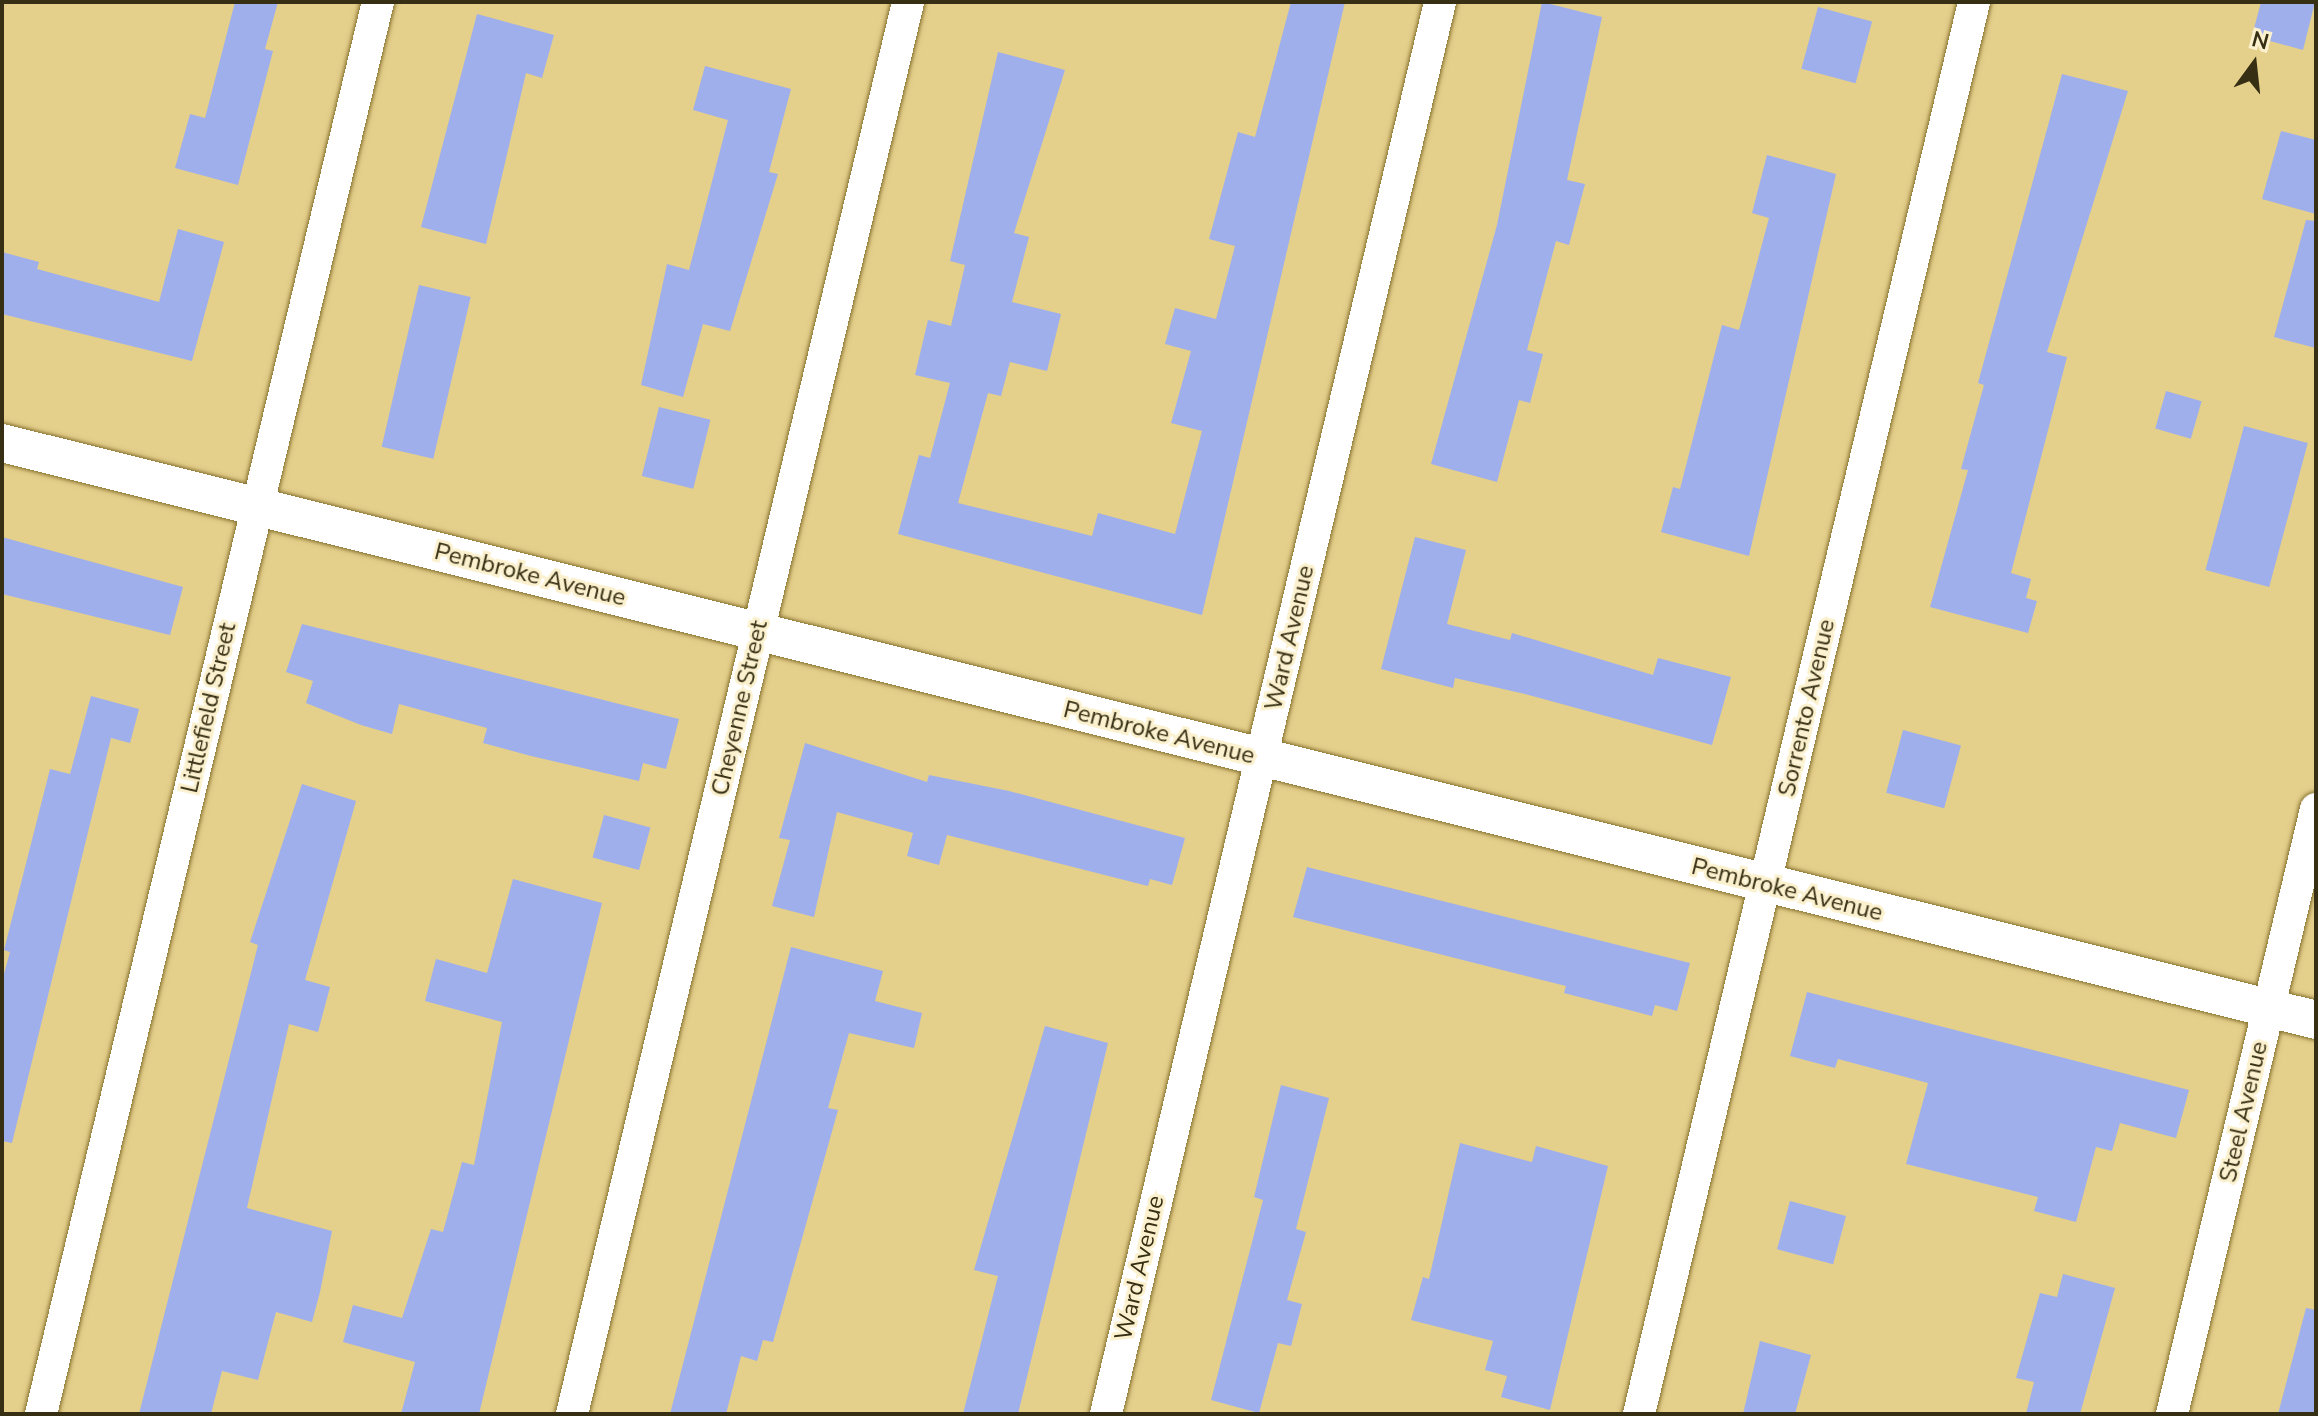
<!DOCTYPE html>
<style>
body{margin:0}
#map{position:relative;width:2318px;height:1416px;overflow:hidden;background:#e4cf8b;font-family:"Nunito Sans",sans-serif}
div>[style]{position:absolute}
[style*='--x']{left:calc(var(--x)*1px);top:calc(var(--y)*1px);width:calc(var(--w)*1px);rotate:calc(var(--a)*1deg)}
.building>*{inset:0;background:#9fafec;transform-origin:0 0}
.roads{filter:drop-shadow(0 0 2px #85712e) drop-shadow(0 0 2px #85712e)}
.minor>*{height:32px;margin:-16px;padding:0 16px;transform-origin:16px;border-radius:16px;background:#fff}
.tertiary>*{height:38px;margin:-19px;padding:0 19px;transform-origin:19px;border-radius:19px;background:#fff}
span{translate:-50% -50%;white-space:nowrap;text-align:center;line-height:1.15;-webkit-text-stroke:6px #fbf1cf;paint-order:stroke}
.street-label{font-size:24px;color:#372f13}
.frame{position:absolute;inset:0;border:4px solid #372f13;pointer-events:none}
.north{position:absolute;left:2214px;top:24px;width:80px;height:80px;-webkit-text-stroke:6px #fbf1cf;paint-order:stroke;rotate:15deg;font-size:22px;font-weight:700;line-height:32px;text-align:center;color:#372f13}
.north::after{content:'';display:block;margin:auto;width:28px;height:36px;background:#372f13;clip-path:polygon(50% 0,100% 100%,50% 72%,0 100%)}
</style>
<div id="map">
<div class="building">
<div style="clip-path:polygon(235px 2px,278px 2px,265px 49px,273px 51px,238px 185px,175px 168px,190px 114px,205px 118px)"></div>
<div style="clip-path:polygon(1291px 2px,1345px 2px,1202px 615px,898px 534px,919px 455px,930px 458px,950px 383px,915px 375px,928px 320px,951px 326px,965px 265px,950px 261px,998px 52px,1065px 70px,1014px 233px,1029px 237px,1012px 302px,1061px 314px,1047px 371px,1010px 362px,1001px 396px,988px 393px,958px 503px,1092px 536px,1098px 513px,1175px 534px,1202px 431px,1171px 423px,1191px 351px,1165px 344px,1175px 308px,1216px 319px,1235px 246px,1209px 239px,1238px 132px,1255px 137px)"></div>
<div style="clip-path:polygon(1542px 2px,1602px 17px,1567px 180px,1585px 184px,1569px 245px,1556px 241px,1527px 350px,1543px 354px,1530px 403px,1519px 400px,1497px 482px,1431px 464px,1497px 225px)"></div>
<div style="clip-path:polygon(2261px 2px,2315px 2px,2303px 50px,2252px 36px)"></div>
<div style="left:1818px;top:7px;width:56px;height:64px;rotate:15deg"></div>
<div style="clip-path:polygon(477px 14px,554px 35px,542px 78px,526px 73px,486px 244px,421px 227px)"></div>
<div style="clip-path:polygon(705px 66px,791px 89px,769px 172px,778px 174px,730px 331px,703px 324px,683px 397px,641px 385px,667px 264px,689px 270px,728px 120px,693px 110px)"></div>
<div style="clip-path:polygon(2062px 74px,2128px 91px,2047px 352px,2067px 357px,2011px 573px,2031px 579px,2026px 598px,2037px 601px,2028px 633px,1930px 607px,1968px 470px,1961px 469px,1984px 385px,1978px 383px)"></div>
<div style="clip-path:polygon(2281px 131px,2316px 140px,2316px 214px,2262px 199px)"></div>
<div style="clip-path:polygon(1767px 155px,1836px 174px,1749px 556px,1661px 532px,1673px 487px,1680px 489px,1722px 325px,1739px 330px,1769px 218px,1752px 213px)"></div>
<div style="clip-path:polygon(2306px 220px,2316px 221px,2316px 348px,2274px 337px)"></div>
<div style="clip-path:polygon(178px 229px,224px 242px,192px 361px,2px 314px,2px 252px,39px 262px,37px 269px,159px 302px)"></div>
<div style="left:419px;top:285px;width:53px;height:166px;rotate:13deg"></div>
<div style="left:2166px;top:391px;width:37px;height:39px;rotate:16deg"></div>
<div style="left:659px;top:407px;width:53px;height:71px;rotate:14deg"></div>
<div style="left:2244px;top:426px;width:66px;height:149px;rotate:15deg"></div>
<div style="clip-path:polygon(2px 537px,183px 587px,170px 635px,2px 594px)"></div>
<div style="clip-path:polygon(1415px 537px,1466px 550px,1447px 624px,1510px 640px,1512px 633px,1653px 675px,1658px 658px,1731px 677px,1712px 745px,1525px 694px,1455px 678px,1453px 688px,1381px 669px)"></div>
<div style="clip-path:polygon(302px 624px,679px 719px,666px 769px,643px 763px,639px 781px,531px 756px,483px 743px,487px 728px,399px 704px,392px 734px,361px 725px,306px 703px,313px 681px,286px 672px)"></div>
<div style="clip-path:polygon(91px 696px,139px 709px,130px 743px,111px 738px,12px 1143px,2px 1141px,2px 981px,10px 952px,4px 950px,50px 769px,70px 774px)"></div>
<div style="left:1903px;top:730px;width:60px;height:65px;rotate:15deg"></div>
<div style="clip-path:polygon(805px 743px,927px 782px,929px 775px,1009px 791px,1185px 838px,1172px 885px,1150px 879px,1148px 886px,947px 835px,939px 865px,907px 856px,913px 833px,837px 812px,814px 917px,772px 906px,790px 840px,779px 838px)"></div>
<div style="clip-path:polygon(302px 784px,356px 801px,305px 980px,330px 987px,318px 1032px,289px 1024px,247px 1208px,332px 1231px,320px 1292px,312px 1322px,276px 1312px,258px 1380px,222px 1371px,211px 1414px,139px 1414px,258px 945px,250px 942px)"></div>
<div style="left:604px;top:815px;width:48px;height:44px;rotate:15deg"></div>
<div style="clip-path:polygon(1307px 867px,1690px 963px,1677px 1011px,1655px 1005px,1652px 1016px,1564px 993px,1566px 986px,1293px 917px)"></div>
<div style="clip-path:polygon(513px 879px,602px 903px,479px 1414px,401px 1414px,415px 1362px,343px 1342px,353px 1305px,402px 1318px,431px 1229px,443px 1232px,462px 1162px,474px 1165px,502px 1022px,425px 1001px,436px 959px,487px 973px)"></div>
<div style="clip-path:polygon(791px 947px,883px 971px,875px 1001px,922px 1013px,914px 1048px,849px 1033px,828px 1108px,838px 1110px,773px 1342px,763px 1340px,757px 1361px,741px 1356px,726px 1414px,670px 1414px)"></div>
<div style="clip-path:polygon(1807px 992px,2189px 1090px,2176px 1138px,2120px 1123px,2112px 1151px,2096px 1147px,2076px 1222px,2034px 1211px,2038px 1197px,1906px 1164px,1928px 1083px,1838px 1059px,1835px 1068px,1790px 1056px)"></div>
<div style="clip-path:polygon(1045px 1026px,1108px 1043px,1018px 1414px,963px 1414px,998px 1276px,974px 1270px)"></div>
<div style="clip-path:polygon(1281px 1085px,1329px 1098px,1296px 1229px,1306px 1232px,1287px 1300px,1302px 1304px,1291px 1346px,1278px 1343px,1259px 1413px,1211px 1400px,1263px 1200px,1254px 1197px)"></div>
<div style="clip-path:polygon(1460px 1143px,1532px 1162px,1536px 1146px,1608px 1166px,1550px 1410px,1501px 1397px,1507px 1376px,1485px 1370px,1493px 1341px,1411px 1320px,1423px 1277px,1429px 1279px)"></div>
<div style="left:1790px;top:1201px;width:58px;height:50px;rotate:15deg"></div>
<div style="clip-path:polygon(2063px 1274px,2115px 1288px,2080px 1414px,2026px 1414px,2034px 1382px,2016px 1378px,2040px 1293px,2057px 1297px)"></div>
<div style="clip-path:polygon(2306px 1308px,2316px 1310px,2316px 1414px,2278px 1414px)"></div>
<div style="clip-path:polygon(1760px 1341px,1811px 1355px,1795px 1414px,1743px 1414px)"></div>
</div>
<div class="roads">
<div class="minor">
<div style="--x:41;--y:1414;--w:1452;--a:-76.58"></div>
<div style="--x:572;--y:1414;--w:1451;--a:-76.61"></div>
<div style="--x:1106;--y:1414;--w:1451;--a:-76.69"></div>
<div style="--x:1639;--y:1414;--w:1451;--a:-76.65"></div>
<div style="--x:2172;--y:1414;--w:622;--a:-76.61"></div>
</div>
<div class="tertiary">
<div style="--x:2;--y:443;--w:2385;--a:14"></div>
</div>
</div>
<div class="street-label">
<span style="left:530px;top:575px;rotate:14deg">Pembroke Avenue</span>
<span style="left:1290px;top:638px;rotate:-77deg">Ward Avenue</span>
<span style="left:209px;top:708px;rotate:-77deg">Littlefield Street</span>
<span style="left:740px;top:708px;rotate:-77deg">Cheyenne Street</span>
<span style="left:1807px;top:708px;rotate:-77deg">Sorrento Avenue</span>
<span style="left:1159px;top:733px;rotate:14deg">Pembroke Avenue</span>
<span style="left:1787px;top:890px;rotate:14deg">Pembroke Avenue</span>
<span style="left:2244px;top:1112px;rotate:-77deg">Steel Avenue</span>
<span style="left:1140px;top:1268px;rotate:-77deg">Ward Avenue</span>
</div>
<div class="frame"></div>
<div class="north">N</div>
</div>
